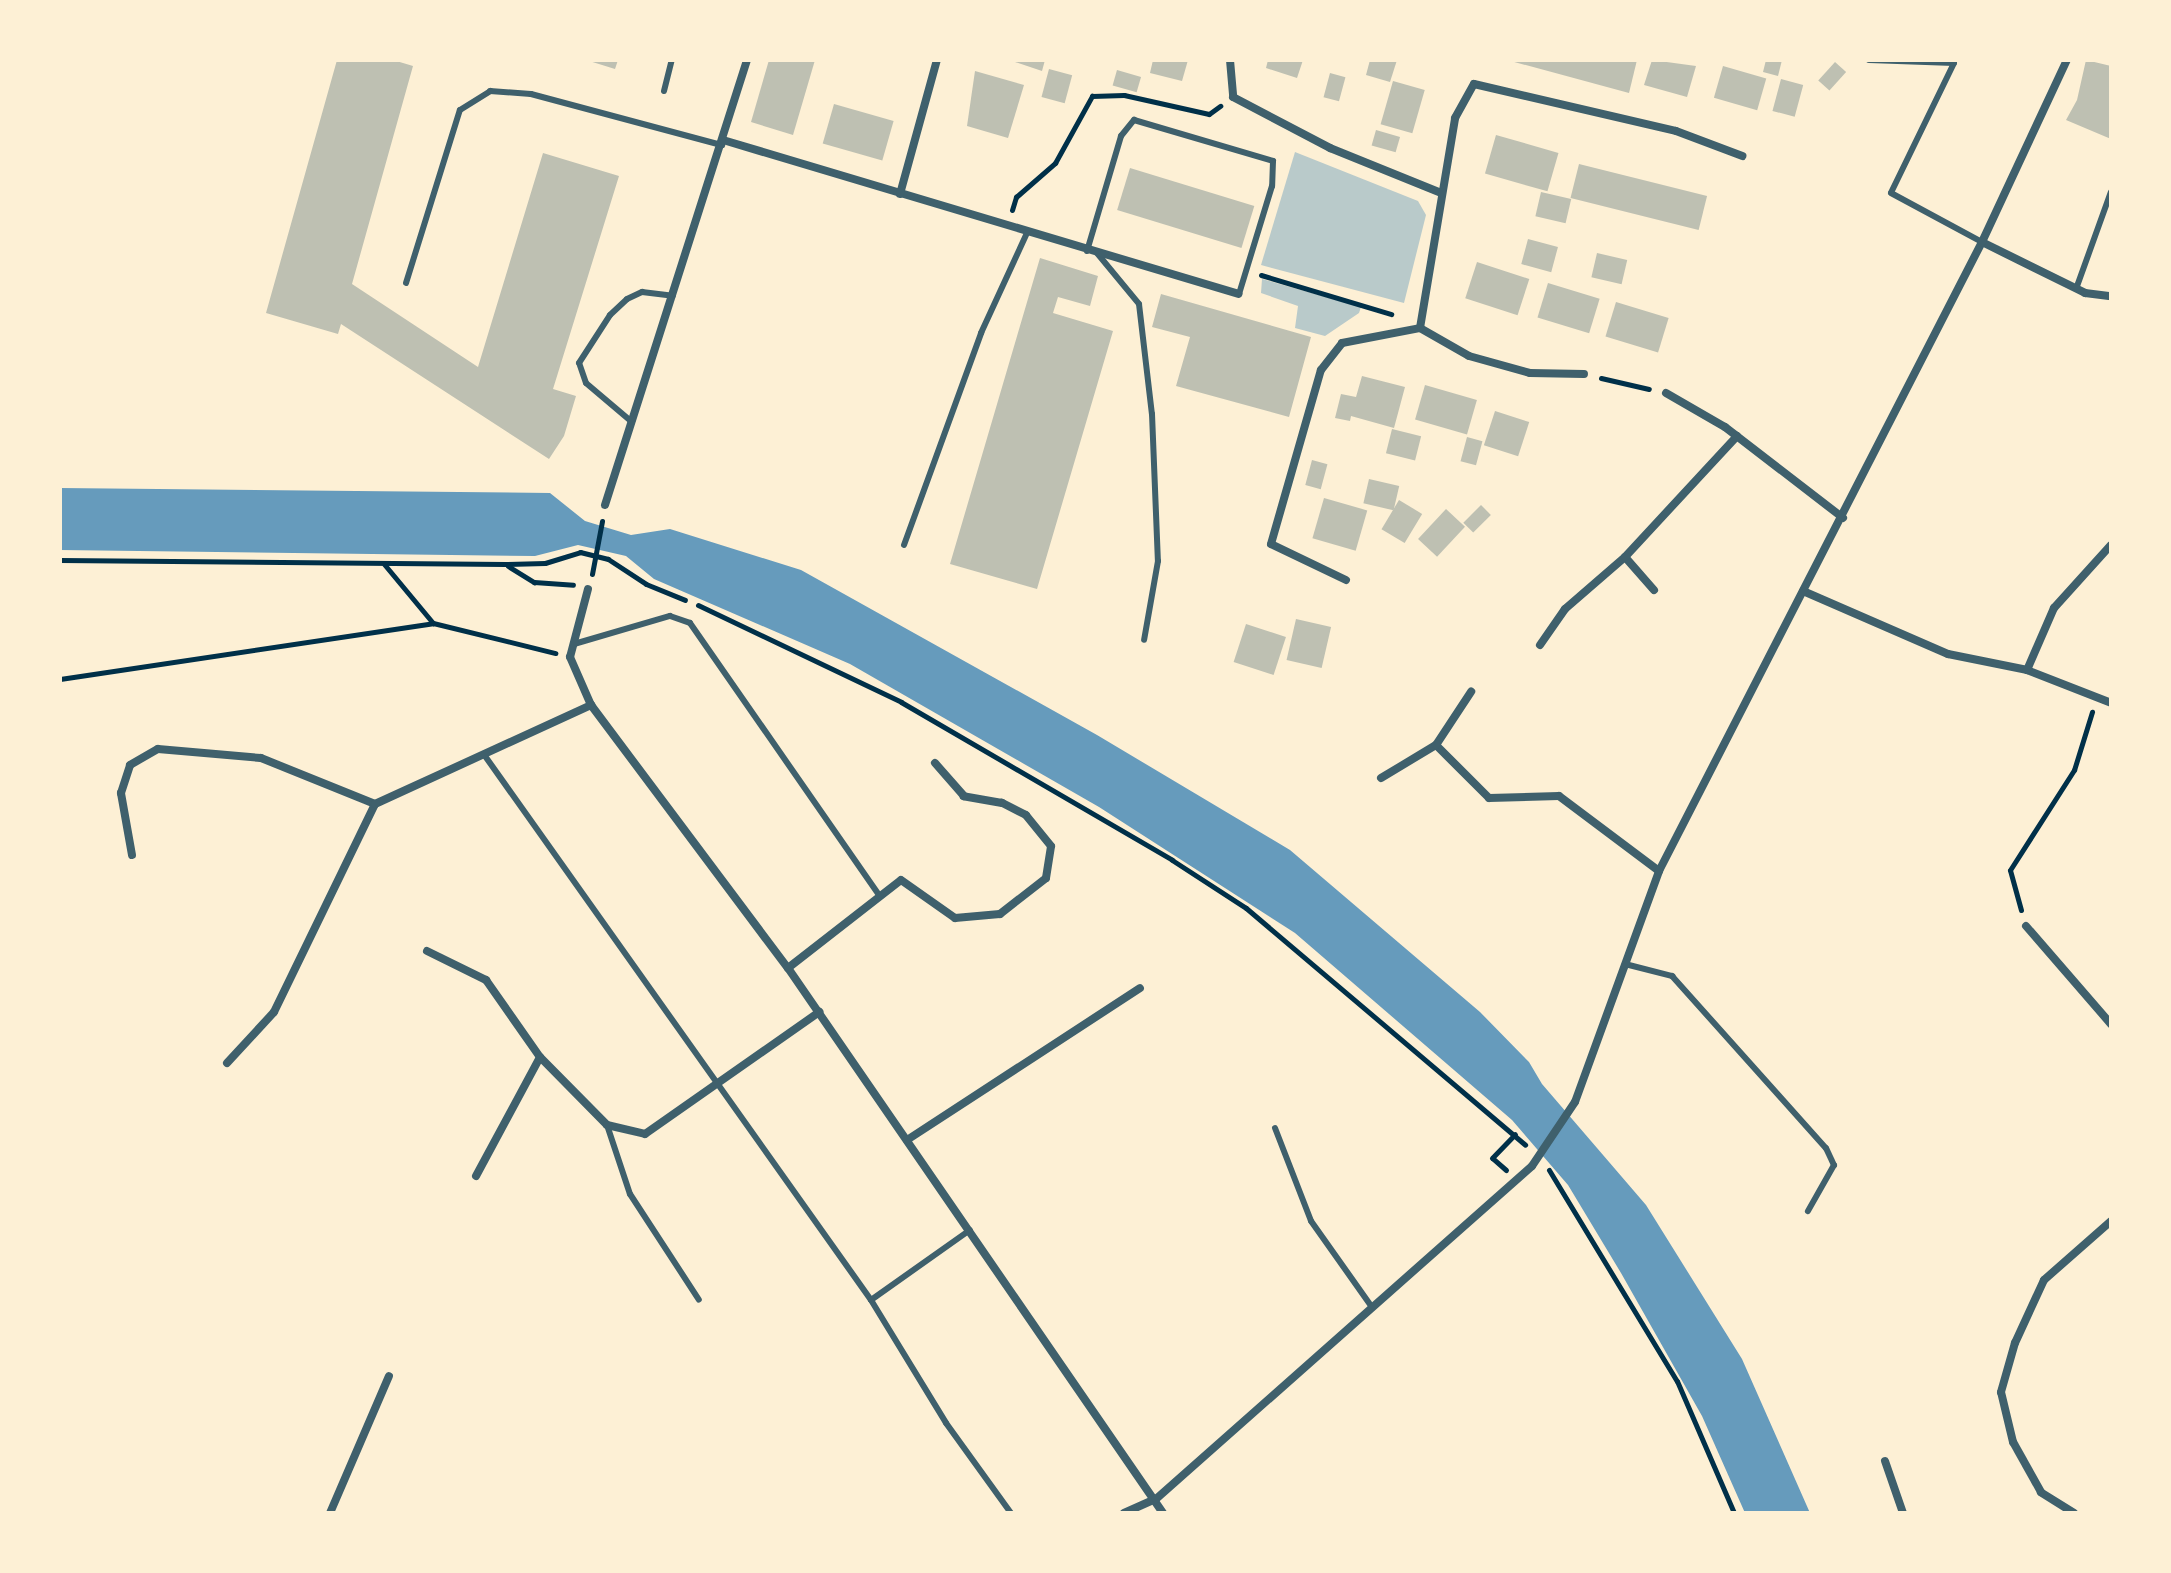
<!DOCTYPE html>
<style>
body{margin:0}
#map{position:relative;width:2171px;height:1573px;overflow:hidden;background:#fdf0d5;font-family:Helvetica,sans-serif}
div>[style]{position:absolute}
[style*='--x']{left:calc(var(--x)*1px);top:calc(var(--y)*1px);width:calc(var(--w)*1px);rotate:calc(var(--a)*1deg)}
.green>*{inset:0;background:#b9caca}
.water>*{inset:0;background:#669bbc}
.building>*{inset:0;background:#bec0b2;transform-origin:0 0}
.path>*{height:5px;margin:-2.5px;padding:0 2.5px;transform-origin:2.5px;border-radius:2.5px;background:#003049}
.service>*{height:6px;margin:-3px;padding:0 3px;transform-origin:3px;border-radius:3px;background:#3f606c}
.minor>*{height:8px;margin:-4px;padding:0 4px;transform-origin:4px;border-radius:4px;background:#3f606c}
span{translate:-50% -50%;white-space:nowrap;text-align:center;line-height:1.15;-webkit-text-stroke:8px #fdf0d5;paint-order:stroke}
.frame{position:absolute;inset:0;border:62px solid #fdf0d5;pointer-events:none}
</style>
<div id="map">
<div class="green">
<div style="clip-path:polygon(1295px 152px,1418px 201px,1426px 215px,1404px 303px,1261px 265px)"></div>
<div style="clip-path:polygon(1262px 279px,1361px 307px,1359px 313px,1325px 336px,1295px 328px,1298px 306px,1261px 293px)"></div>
</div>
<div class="water">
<div style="clip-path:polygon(60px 488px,550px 493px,585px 521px,631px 535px,670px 529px,801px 570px,1097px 735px,1290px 850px,1480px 1012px,1529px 1062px,1542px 1084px,1646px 1205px,1742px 1359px,1810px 1513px,1745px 1513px,1702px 1416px,1621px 1273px,1568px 1185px,1512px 1120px,1295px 933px,1099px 807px,850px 664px,654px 579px,626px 556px,578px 545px,535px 556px,60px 550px)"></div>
</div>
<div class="building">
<div style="clip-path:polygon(337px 60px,393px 60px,413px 66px,352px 284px,478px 367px,543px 153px,619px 176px,553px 389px,576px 396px,564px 436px,549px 459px,341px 324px,338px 334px,266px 313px)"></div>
<div style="clip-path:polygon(586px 60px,618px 60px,615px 69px)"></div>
<div style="clip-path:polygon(769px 60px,815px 60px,793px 135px,751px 122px)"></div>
<div style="clip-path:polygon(1009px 60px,1045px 60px,1042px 71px)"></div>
<div style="clip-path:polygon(1153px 60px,1188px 60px,1182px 81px,1150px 73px)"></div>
<div style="clip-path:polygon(1268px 60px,1303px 60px,1297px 78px,1266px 68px)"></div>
<div style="clip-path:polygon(1370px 60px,1397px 60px,1390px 82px,1366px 75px)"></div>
<div style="clip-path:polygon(1507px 60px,1637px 60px,1629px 93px)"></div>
<div style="clip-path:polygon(1652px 60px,1696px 66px,1687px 97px,1644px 85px)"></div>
<div style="clip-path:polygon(1766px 60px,1782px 60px,1778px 76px,1763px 72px)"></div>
<div style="clip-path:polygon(2086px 60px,2111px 66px,2111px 139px,2066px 120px,2077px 100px)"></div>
<div style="left:1835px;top:62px;width:15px;height:25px;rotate:42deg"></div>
<div style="left:1723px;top:66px;width:45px;height:33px;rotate:16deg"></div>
<div style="left:1049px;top:69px;width:24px;height:29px;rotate:15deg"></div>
<div style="left:1117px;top:70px;width:25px;height:16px;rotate:16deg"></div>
<div style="clip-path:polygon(975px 71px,1024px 85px,1008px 138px,967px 126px)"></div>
<div style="left:1330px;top:73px;width:16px;height:25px;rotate:15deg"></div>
<div style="left:1781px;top:79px;width:23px;height:33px;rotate:15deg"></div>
<div style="left:1393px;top:81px;width:33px;height:45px;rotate:16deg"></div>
<div style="left:834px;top:104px;width:62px;height:41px;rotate:16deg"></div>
<div style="left:1376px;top:130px;width:25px;height:16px;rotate:16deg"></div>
<div style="left:1496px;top:135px;width:65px;height:40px;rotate:16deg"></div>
<div style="left:1579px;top:164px;width:132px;height:35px;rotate:14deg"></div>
<div style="left:1130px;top:168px;width:130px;height:44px;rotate:17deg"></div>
<div style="left:1541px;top:192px;width:31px;height:25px;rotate:13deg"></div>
<div style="left:1528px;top:239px;width:31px;height:26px;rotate:15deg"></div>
<div style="left:1597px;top:253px;width:31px;height:25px;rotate:13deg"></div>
<div style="clip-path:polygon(1040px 258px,1098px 276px,1090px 306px,1058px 297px,1053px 313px,1113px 331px,1037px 589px,950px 564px)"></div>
<div style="left:1477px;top:262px;width:55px;height:38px;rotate:18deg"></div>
<div style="left:1548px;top:283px;width:54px;height:36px;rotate:17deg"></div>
<div style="clip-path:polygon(1161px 294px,1311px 337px,1289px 417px,1176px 386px,1190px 337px,1152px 327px)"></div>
<div style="left:1616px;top:302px;width:55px;height:36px;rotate:17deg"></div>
<div style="clip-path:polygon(1362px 376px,1405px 387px,1394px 428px,1351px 416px,1350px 421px,1335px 418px,1341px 394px,1356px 397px)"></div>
<div style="left:1425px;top:385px;width:54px;height:36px;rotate:16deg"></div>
<div style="left:1495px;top:411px;width:36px;height:36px;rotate:18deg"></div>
<div style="left:1392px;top:429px;width:30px;height:25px;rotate:14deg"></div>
<div style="left:1467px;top:437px;width:16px;height:25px;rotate:15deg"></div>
<div style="left:1312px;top:460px;width:16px;height:26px;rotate:15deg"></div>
<div style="left:1369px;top:479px;width:31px;height:25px;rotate:13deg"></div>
<div style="left:1324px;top:498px;width:45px;height:42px;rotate:16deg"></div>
<div style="left:1399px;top:500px;width:27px;height:34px;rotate:31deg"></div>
<div style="left:1481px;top:505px;width:14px;height:25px;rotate:45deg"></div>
<div style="left:1446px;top:509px;width:26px;height:41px;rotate:43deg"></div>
<div style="left:1296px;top:619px;width:36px;height:42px;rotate:13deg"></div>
<div style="left:1246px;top:624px;width:42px;height:40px;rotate:18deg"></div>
</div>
<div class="path">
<div style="--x:1012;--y:210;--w:14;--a:-73"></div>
<div style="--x:1016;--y:197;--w:52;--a:-41.1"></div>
<div style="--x:1055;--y:163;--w:77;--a:-61.1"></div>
<div style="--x:1092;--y:96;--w:32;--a:-2"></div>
<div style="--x:1124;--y:95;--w:87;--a:12.6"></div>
<div style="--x:1209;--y:114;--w:14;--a:-36"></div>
<div style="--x:1261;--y:275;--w:136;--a:16.7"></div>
<div style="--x:1601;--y:378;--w:49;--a:12.9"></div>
<div style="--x:60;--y:560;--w:445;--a:0.5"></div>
<div style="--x:505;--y:564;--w:40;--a:-1.4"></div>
<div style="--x:545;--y:563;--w:37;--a:-17"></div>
<div style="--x:580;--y:552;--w:29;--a:14"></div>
<div style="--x:608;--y:559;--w:45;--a:33.3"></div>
<div style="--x:646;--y:584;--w:42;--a:22.3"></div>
<div style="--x:384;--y:564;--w:77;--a:50.3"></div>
<div style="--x:508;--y:566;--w:31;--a:32"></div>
<div style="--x:534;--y:582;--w:39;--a:4"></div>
<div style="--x:592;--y:574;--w:54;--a:-79.3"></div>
<div style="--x:698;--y:605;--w:225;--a:25.5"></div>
<div style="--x:901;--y:702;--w:314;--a:30.2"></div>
<div style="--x:1172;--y:860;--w:88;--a:33"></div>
<div style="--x:1246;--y:908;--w:366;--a:40.3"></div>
<div style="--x:60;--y:679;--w:377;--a:-8.5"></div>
<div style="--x:433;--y:623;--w:126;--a:13.8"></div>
<div style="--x:2021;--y:910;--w:41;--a:-105.4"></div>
<div style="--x:2010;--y:870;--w:119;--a:-57.4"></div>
<div style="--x:2074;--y:770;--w:61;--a:-72.8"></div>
<div style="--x:1506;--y:1170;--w:18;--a:-139"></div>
<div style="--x:1492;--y:1158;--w:33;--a:-46"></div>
<div style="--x:1549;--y:1170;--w:247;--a:58.8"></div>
<div style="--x:1677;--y:1381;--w:144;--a:66.6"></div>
</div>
<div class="service">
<div style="--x:1869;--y:60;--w:85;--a:2"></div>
<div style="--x:1954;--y:63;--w:144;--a:115.9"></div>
<div style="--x:1891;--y:193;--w:103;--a:28.3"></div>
<div style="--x:664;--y:91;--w:32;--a:-76"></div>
<div style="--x:1087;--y:251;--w:120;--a:-73.5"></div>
<div style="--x:1121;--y:136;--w:21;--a:-51"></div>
<div style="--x:1134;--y:120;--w:145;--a:16.4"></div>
<div style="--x:1273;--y:161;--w:25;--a:92"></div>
<div style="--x:1272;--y:186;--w:113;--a:107"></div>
<div style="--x:1097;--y:253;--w:66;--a:50.5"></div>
<div style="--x:1139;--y:304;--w:111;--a:83.3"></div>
<div style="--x:1152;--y:414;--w:147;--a:87.7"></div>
<div style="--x:1158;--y:561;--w:80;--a:100"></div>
<div style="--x:406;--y:283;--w:181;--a:-72.7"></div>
<div style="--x:460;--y:110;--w:36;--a:-32"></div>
<div style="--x:490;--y:91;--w:41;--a:4.2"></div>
<div style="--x:531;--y:94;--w:198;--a:15"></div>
<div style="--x:2076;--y:289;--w:103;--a:-70.2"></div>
<div style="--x:632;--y:422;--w:60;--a:-139.7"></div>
<div style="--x:586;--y:383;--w:21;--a:-109"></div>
<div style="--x:579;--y:363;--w:57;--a:-57.1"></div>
<div style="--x:610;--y:315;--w:23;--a:-43"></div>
<div style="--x:627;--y:299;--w:17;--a:-25"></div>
<div style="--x:642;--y:292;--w:31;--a:7"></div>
<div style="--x:904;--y:545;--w:226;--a:-70"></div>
<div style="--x:981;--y:333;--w:110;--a:-65.3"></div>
<div style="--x:574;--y:644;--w:100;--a:-16.3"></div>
<div style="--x:670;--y:616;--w:21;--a:19"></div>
<div style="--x:690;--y:623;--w:333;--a:55.2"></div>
<div style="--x:485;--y:756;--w:667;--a:54.64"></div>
<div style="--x:871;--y:1300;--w:144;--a:58.6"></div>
<div style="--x:946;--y:1423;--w:111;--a:54.2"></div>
<div style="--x:1625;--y:964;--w:49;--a:14.3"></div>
<div style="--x:1672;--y:976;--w:231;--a:48.2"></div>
<div style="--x:1826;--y:1148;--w:19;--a:65"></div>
<div style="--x:1834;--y:1165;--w:53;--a:119.5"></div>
<div style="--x:607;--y:1125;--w:73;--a:71.6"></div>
<div style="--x:630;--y:1194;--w:126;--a:56.9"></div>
<div style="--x:1275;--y:1128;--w:100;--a:68.8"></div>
<div style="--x:1311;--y:1221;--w:105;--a:54.7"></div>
<div style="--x:871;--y:1300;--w:121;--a:-35.3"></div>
</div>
<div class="minor">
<div style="--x:1230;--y:60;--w:37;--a:85"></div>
<div style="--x:1233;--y:97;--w:110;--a:27.7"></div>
<div style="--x:1330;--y:148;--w:118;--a:22"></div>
<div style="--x:723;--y:140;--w:538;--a:16.62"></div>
<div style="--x:900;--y:194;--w:139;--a:-74.6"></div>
<div style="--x:1982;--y:242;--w:115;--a:26.3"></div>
<div style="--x:2085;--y:293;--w:26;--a:7"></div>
<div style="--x:1420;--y:328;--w:213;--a:-80.5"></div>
<div style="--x:1455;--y:118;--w:39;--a:-61"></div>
<div style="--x:1474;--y:84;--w:207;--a:13.1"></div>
<div style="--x:1676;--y:131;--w:71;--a:20.7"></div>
<div style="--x:1420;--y:328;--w:56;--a:29.7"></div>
<div style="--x:1469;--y:356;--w:63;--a:15.6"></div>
<div style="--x:1530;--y:373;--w:54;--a:1.1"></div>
<div style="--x:1666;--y:393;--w:68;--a:30"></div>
<div style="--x:1725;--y:427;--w:149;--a:37.6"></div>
<div style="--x:605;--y:505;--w:467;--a:-72.3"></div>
<div style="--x:1625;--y:557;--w:44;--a:48.7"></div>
<div style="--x:1346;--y:580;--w:83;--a:-154.4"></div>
<div style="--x:1271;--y:544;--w:181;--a:-74"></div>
<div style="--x:1321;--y:370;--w:34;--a:-52"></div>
<div style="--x:1342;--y:343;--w:79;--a:-10.9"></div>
<div style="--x:588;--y:589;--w:70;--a:104.8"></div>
<div style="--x:570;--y:657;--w:52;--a:66.4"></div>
<div style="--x:591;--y:705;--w:329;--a:53.2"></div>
<div style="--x:788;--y:968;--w:662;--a:55.47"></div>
<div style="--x:1803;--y:591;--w:158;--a:23.5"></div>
<div style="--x:1948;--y:654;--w:81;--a:11.4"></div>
<div style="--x:2027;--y:670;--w:90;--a:21.4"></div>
<div style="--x:1540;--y:645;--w:44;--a:-55.2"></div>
<div style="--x:1565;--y:609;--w:79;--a:-40.9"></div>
<div style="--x:1625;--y:557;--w:165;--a:-47.2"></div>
<div style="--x:2027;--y:670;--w:68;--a:-66.5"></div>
<div style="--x:2054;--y:608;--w:85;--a:-47.9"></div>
<div style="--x:1436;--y:745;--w:75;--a:45"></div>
<div style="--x:1489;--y:798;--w:70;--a:-1.6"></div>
<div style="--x:1559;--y:796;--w:125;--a:36.9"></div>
<div style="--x:1381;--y:778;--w:64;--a:-31"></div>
<div style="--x:1436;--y:745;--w:64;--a:-56.6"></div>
<div style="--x:132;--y:855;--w:63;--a:-100.1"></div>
<div style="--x:121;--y:793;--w:29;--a:-72"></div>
<div style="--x:130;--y:765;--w:32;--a:-30"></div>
<div style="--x:158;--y:749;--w:103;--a:5"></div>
<div style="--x:261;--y:758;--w:123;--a:22"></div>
<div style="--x:2026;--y:926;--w:130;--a:49.1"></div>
<div style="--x:427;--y:951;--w:66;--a:26.2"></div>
<div style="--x:486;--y:980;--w:94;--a:55"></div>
<div style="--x:540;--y:1057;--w:95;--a:45.4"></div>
<div style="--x:607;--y:1125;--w:39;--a:13"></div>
<div style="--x:645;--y:1134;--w:213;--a:-35"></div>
<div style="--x:788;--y:968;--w:143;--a:-37.9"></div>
<div style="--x:901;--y:880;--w:66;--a:35.1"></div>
<div style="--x:955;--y:918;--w:45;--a:-5.1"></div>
<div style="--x:1000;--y:914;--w:58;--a:-38"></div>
<div style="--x:1046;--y:878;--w:32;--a:-81"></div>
<div style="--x:1051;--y:846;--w:40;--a:-129"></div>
<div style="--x:1026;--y:815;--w:27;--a:-153"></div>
<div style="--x:1002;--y:803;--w:39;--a:-170"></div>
<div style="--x:964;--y:796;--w:44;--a:-131.3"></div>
<div style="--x:227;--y:1063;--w:69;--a:-47.3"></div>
<div style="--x:274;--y:1012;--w:231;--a:-64.1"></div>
<div style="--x:375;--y:804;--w:238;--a:-24.6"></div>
<div style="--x:907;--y:1140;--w:278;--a:-33.1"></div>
<div style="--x:476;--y:1176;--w:135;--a:-61.7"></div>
<div style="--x:1885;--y:1461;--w:55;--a:70.9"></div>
<div style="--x:330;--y:1513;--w:149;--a:-66.7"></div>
<div style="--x:1124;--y:1513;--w:35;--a:-24"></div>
<div style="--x:1156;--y:1499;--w:502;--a:-41.53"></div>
<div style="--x:1532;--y:1166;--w:77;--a:-56.1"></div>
<div style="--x:1575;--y:1102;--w:246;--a:-70"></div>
<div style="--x:1659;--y:871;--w:707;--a:-62.82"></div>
<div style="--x:1982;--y:242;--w:201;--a:-65"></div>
<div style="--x:2074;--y:1513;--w:39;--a:-148"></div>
<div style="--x:2041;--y:1492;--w:57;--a:-119.2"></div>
<div style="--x:2013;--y:1442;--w:51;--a:-103.5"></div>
<div style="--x:2001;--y:1392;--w:51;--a:-74.1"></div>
<div style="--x:2015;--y:1343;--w:69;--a:-65.3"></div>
<div style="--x:2044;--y:1280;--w:89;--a:-41.4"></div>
</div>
<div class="frame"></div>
</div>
